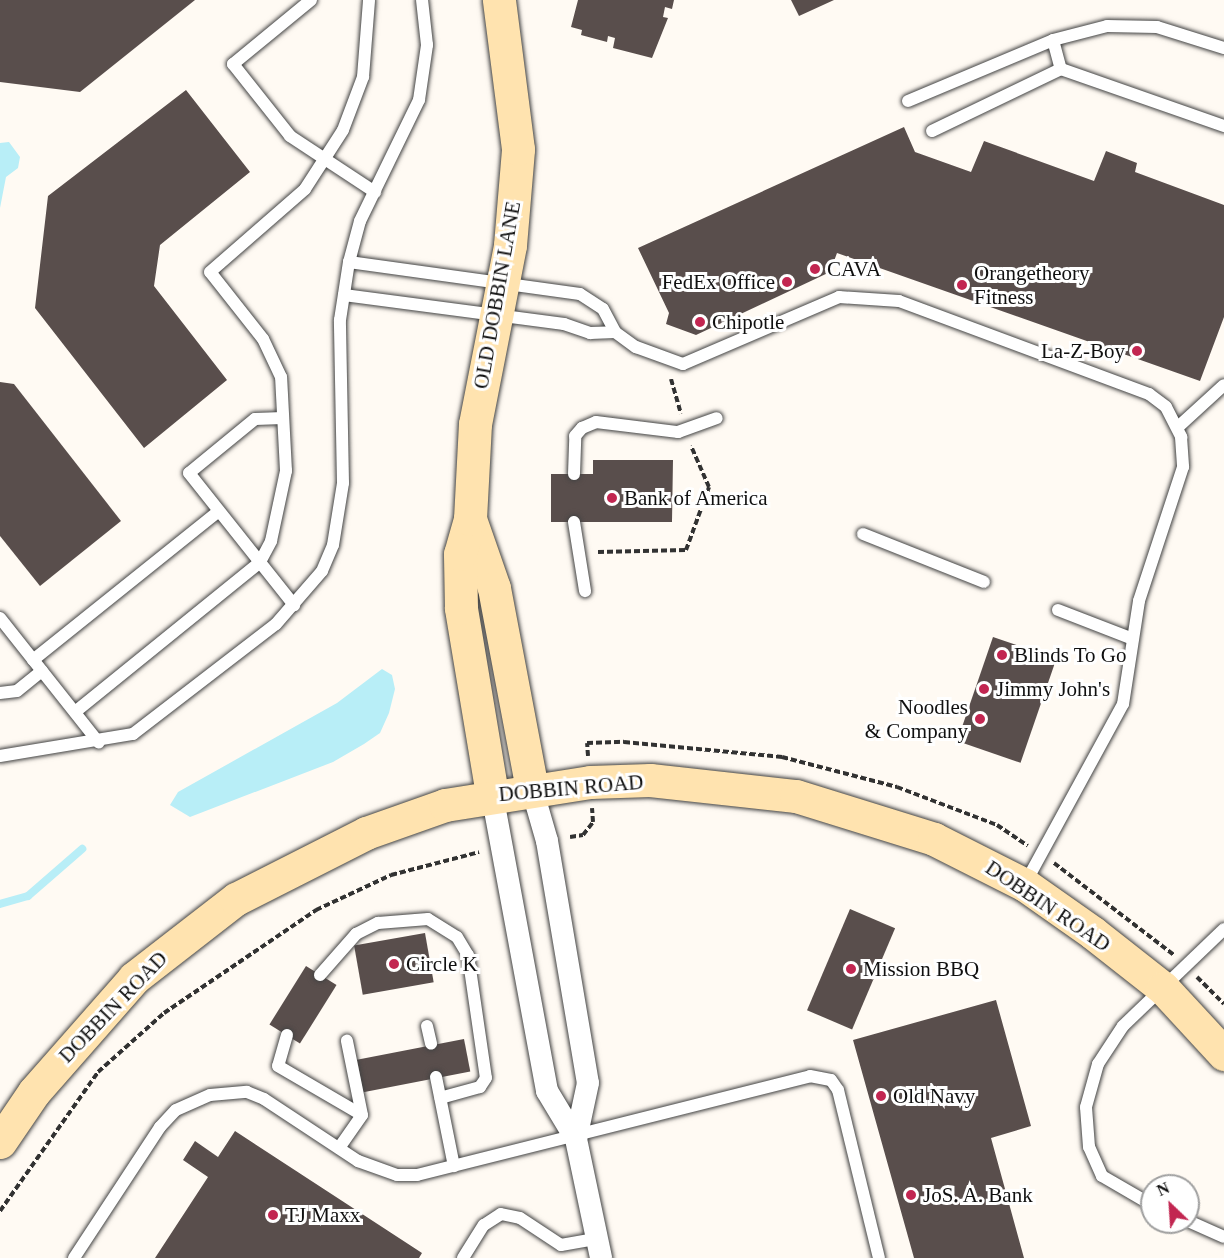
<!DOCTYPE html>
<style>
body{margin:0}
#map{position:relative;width:1224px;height:1258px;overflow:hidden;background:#fffaf3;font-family:"Times New Roman",serif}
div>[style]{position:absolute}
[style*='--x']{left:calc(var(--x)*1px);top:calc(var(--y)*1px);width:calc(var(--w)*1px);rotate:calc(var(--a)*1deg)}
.water>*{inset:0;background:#b8eef7}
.stream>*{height:8px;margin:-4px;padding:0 4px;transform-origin:4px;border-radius:4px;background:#b8eef7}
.building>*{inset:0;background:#594e4c;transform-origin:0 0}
.path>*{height:4px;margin-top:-2px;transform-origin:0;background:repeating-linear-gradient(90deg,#323232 0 6px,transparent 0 9px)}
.roads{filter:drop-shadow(0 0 2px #434343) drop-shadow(0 0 2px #434343)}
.lane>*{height:12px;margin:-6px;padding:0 6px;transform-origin:6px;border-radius:6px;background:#fff}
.street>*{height:22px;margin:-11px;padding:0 11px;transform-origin:11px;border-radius:11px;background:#fff}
.secondary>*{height:33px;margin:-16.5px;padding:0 16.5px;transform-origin:16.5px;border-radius:16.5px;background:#ffe3af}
.dots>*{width:16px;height:16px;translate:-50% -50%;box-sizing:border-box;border:3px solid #fff;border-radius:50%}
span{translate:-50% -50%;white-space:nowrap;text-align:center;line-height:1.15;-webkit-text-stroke:6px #fff;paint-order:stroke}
.poi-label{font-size:21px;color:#101010}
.left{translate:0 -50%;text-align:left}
.right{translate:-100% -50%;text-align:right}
.street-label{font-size:21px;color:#101010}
.north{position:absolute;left:1140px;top:1174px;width:60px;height:60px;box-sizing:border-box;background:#fff;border:2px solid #9f9f9f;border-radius:50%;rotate:335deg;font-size:16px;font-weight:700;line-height:24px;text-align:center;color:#101010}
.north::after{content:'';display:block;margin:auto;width:21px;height:27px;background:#c22651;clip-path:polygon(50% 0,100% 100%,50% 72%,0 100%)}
</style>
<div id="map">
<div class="water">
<div style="clip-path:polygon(9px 142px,20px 157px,18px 168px,6px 177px,0 208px,0 143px)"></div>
<div style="clip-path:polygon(382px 669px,392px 675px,395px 689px,389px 713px,380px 733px,364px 744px,333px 762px,190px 817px,170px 805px,178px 792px,337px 703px)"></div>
</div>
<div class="stream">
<div style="--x:0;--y:904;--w:29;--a:-16"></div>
<div style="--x:28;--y:896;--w:72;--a:-41"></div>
</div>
<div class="building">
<div style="clip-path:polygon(0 0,195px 0,80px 92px,0 82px)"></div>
<div style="clip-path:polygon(578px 0,674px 0,672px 9px,665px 7px,663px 17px,668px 18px,652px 58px,613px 48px,615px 38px,608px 36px,607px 42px,581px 35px,582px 30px,571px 27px)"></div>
<div style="clip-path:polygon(791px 0,834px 0,799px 16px)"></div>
<div style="clip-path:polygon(186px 90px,250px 172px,160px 245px,154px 286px,227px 380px,144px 448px,35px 308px,48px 196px)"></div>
<div style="clip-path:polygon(904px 127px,915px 152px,971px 172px,984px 141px,1094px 181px,1106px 151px,1137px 163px,1135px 172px,1224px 205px,1224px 317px,1200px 381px,837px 253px,830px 272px,696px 335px,666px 324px,669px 313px,638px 248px)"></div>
<div style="clip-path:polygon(0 382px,14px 384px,121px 521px,40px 586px,0 536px)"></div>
<div style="clip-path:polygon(593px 460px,673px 460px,672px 522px,551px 522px,551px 474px,593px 474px)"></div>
<div style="left:993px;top:637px;width:67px;height:110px;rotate:19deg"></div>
<div style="left:850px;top:909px;width:49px;height:110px;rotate:23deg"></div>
<div style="left:425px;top:933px;width:50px;height:72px;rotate:80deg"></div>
<div style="left:306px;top:966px;width:36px;height:69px;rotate:32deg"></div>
<div style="clip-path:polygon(996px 1000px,1031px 1126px,991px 1138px,1024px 1258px,914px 1258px,853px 1040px)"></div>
<div style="left:464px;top:1039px;width:33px;height:109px;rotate:79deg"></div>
<div style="clip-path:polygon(235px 1131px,422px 1253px,419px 1258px,155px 1258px,208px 1177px,183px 1160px,195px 1141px,218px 1157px)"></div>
</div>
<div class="path">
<div style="--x:671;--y:379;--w:36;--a:74"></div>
<div style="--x:598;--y:552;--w:88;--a:-1.3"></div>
<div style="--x:686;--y:550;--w:67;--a:-69.9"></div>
<div style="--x:709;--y:487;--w:45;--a:-113.7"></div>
<div style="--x:588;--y:756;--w:13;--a:-94"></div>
<div style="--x:587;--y:743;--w:37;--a:-2"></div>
<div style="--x:624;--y:742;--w:159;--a:5.4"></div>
<div style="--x:782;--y:757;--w:119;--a:14.6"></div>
<div style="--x:897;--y:787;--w:107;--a:20.8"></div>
<div style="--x:997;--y:825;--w:37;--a:34"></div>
<div style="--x:570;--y:837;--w:13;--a:-9"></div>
<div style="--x:583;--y:835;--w:16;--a:-52"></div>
<div style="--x:593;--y:822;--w:14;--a:-94"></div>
<div style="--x:1054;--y:863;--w:151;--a:37.5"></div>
<div style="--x:1197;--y:977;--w:38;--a:45"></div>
<div style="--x:0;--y:1211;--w:170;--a:-54.8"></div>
<div style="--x:98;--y:1072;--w:89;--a:-41.8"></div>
<div style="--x:164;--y:1013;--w:184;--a:-34.1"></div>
<div style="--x:316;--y:910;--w:83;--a:-25"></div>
<div style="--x:391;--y:875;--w:91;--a:-14.6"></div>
</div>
<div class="roads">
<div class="lane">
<div style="--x:311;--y:0;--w:101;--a:140.6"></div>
<div style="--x:233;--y:64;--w:92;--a:51.6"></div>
<div style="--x:290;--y:136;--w:102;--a:33.4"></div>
<div style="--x:1053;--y:40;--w:30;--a:75"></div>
<div style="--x:1061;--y:69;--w:173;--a:19.3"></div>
<div style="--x:908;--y:101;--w:157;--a:-22.8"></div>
<div style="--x:1053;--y:40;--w:56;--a:-14.5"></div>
<div style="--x:1107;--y:26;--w:50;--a:1.1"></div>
<div style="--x:1157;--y:27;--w:70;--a:17.4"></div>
<div style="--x:932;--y:131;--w:143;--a:-25.7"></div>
<div style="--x:349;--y:262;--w:233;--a:7.9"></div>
<div style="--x:580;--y:294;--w:27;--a:33"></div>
<div style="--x:603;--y:309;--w:26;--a:62"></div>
<div style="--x:615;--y:332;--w:26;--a:36"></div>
<div style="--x:636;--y:347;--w:50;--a:19.9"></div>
<div style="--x:683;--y:364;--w:170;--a:-23.2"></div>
<div style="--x:839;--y:297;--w:60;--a:3.8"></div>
<div style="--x:899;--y:301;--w:267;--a:20.4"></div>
<div style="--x:1149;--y:394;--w:21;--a:37"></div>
<div style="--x:1166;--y:407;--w:34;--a:63"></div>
<div style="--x:1181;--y:437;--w:30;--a:86"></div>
<div style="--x:1183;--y:467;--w:141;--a:108.2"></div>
<div style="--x:1139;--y:601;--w:104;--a:98.8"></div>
<div style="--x:1123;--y:704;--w:205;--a:118.6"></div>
<div style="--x:344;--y:295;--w:222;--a:7.5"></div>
<div style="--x:564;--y:324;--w:28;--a:19"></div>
<div style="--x:590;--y:333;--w:25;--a:-2"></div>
<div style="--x:283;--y:418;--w:28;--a:178"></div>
<div style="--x:255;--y:419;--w:85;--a:140.7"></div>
<div style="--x:189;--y:473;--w:169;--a:51.5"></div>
<div style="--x:1178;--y:427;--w:62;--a:-42.4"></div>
<div style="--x:574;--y:474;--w:38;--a:-88"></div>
<div style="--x:575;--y:436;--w:11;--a:-49"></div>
<div style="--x:582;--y:428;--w:15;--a:-23"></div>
<div style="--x:596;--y:422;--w:83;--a:7"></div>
<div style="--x:678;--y:432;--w:41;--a:-19.7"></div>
<div style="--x:574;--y:522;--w:70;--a:80.9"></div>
<div style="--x:863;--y:534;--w:130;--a:21.6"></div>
<div style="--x:1058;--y:610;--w:80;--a:21.1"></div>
<div style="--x:0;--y:618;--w:159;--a:51.6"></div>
<div style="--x:33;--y:660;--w:238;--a:-38.7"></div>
<div style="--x:0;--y:693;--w:17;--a:-7"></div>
<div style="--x:17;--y:691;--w:32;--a:-39"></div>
<div style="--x:75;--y:712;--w:238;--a:-39"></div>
<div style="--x:260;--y:562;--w:24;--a:-62"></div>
<div style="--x:271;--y:541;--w:72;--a:-77.9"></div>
<div style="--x:286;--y:471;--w:94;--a:-93"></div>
<div style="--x:281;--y:377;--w:42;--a:-115.3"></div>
<div style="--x:263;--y:339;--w:85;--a:-128.3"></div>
<div style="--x:210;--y:272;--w:126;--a:-41.1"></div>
<div style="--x:305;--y:189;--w:70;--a:-57.2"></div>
<div style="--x:343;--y:130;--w:57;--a:-69.3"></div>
<div style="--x:363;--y:77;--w:77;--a:-85.5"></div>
<div style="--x:0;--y:756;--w:135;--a:-9.4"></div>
<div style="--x:133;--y:734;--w:180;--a:-37.6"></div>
<div style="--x:276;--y:624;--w:70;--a:-49"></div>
<div style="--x:322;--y:571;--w:28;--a:-67"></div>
<div style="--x:333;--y:545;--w:63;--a:-80.8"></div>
<div style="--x:343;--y:483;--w:163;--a:-91.1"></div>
<div style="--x:340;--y:320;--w:59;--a:-81.2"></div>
<div style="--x:349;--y:262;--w:42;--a:-75"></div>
<div style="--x:360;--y:221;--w:135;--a:-64"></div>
<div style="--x:419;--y:100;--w:56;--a:-81.7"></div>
<div style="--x:427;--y:45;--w:45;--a:-96.3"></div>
<div style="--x:320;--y:975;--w:55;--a:-48.7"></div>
<div style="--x:356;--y:934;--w:25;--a:-27"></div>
<div style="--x:378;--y:923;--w:50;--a:-4.6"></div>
<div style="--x:428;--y:919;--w:34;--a:32"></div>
<div style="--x:457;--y:937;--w:21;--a:59"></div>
<div style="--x:468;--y:955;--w:124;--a:81.7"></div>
<div style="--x:486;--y:1078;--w:11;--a:124"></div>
<div style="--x:480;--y:1087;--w:41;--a:164.6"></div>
<div style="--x:427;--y:1026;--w:18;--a:77"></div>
<div style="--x:287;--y:1035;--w:32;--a:106"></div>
<div style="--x:278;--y:1066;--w:97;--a:30.3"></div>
<div style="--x:436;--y:1077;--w:91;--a:78.6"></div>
<div style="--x:339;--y:1148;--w:40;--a:-55.1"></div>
<div style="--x:362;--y:1115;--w:76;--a:-101.5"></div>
<div style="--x:1152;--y:1205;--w:58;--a:-149.9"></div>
<div style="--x:1102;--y:1176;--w:32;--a:-114"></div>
<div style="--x:1089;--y:1147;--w:40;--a:-94.3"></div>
<div style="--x:1086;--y:1107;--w:45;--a:-74.4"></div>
<div style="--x:1098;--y:1064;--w:45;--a:-56.7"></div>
<div style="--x:1123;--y:1026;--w:140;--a:-43.8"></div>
<div style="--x:1188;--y:1221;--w:39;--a:24"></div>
<div style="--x:74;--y:1258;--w:157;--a:-56.7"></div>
<div style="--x:160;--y:1127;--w:23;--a:-47"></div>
<div style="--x:176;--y:1110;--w:37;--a:-24"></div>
<div style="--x:210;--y:1095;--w:37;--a:-5"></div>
<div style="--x:247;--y:1092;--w:18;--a:22"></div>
<div style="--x:264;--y:1099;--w:113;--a:33.4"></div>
<div style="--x:358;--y:1161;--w:41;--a:19.7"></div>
<div style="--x:397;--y:1175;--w:20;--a:0"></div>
<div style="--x:417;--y:1175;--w:405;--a:-14.1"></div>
<div style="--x:810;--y:1076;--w:21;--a:11"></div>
<div style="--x:831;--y:1080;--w:12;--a:55"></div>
<div style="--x:838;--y:1090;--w:173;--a:76.3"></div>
<div style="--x:463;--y:1258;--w:39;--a:-58"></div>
<div style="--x:484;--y:1225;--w:20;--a:-33"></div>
<div style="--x:501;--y:1214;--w:19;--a:12"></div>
<div style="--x:520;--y:1218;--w:49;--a:33.4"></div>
<div style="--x:561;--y:1245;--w:36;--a:-10"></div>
</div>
<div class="street">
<div style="--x:532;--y:789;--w:54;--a:73.9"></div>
<div style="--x:547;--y:841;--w:245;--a:80.4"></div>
<div style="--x:588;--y:1083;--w:57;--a:102.1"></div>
<div style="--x:492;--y:794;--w:302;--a:79.5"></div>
<div style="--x:547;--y:1091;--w:56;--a:58.9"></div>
<div style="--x:576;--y:1139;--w:122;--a:78.1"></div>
</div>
<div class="secondary">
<div style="--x:470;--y:519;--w:73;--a:70.8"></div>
<div style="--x:494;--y:588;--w:205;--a:79.3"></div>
<div style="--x:492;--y:794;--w:189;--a:-99.5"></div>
<div style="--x:461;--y:608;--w:54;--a:-91.1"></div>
<div style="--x:460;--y:554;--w:36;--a:-74"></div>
<div style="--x:470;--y:519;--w:95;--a:-87"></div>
<div style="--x:475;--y:424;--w:182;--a:-78.9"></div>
<div style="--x:510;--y:245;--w:96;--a:-85.2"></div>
<div style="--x:518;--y:149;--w:150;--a:-97.3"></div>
<div style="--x:0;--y:1142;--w:60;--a:-55.8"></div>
<div style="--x:34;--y:1092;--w:152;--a:-48.7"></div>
<div style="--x:134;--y:978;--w:129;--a:-37.8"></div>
<div style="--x:236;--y:899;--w:146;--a:-26.9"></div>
<div style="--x:366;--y:833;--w:84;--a:-19.5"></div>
<div style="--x:445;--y:805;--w:147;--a:-9"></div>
<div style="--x:590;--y:782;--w:60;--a:-1.9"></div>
<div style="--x:650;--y:780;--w:147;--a:6.3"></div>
<div style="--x:796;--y:796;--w:145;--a:17.3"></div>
<div style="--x:934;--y:839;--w:102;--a:26.8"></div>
<div style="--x:1025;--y:885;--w:83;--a:35.2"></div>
<div style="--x:1093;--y:933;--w:89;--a:38.2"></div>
<div style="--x:1163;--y:988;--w:90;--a:47.3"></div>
</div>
</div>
<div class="dots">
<div style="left:815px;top:269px;background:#c22651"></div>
<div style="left:787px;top:282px;background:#c22651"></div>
<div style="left:962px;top:285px;background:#c22651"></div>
<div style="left:700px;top:322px;background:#c22651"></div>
<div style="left:1137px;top:351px;background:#c22651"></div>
<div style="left:612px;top:498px;background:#c22651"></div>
<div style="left:1002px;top:655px;background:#c22651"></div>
<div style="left:984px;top:689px;background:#c22651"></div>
<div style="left:980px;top:719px;background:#c22651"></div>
<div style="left:394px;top:964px;background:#c22651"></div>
<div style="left:851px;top:969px;background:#c22651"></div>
<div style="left:881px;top:1096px;background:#c22651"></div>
<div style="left:911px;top:1195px;background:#c22651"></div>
<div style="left:273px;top:1215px;background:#c22651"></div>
</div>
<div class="poi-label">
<span class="left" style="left:827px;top:269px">CAVA</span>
<span class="left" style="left:974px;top:285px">Orangetheory<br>Fitness</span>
<span class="right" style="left:775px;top:282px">FedEx Office</span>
<span class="left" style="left:712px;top:322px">Chipotle</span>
<span class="right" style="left:1125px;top:351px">La-Z-Boy</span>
<span class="left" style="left:624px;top:498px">Bank of America</span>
<span class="left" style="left:1014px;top:655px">Blinds To Go</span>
<span class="left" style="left:996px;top:689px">Jimmy John's</span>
<span class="right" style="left:968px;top:719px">Noodles<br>&amp; Company</span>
<span class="left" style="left:406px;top:964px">Circle K</span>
<span class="left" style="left:863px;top:969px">Mission BBQ</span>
<span class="left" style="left:893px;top:1096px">Old Navy</span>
<span class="left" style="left:923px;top:1195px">JoS. A. Bank</span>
<span class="left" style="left:285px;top:1215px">TJ Maxx</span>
</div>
<div class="street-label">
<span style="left:497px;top:295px;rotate:-80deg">OLD DOBBIN LANE</span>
<span style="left:571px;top:788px;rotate:-5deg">DOBBIN ROAD</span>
<span style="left:1048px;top:906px;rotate:34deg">DOBBIN ROAD</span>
<span style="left:113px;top:1007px;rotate:-46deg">DOBBIN ROAD</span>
</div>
<div class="north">N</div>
</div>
